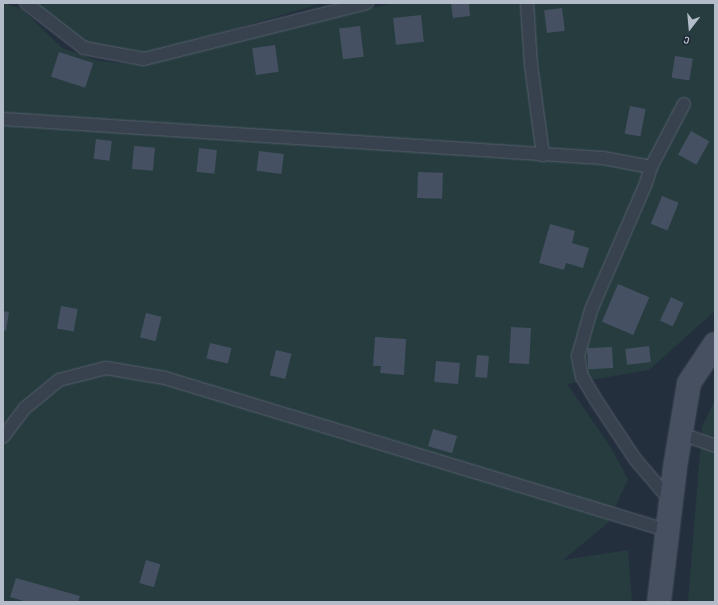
<!DOCTYPE html>
<meta charset="utf-8">
<style>
body{margin:0}
#map{position:relative;width:718px;height:605px;overflow:hidden;background:#242f3e;font-family:"Sofia Sans Condensed",sans-serif}
div>[style]{position:absolute}
[style*='--x']{left:calc(var(--x)*1px);top:calc(var(--y)*1px);width:calc(var(--w)*1px);rotate:calc(var(--a)*1deg)}
.green>*{inset:0;background:#263c3f}
.building>*{inset:0;background:#455162;transform-origin:0 0}
.roads{filter:drop-shadow(0 0 1px #565f6c) drop-shadow(0 0 1px #565f6c)}
.lane>*{height:12px;margin:-6px;padding:0 6px;transform-origin:6px;border-radius:6px;background:#38414e}
.secondary>*{height:22px;margin:-11px;padding:0 11px;transform-origin:11px;border-radius:11px;background:#465061}
span{translate:-50% -50%;white-space:nowrap;text-align:center;line-height:1.15;-webkit-text-stroke:3px #1d2633;paint-order:stroke}
.frame{position:absolute;inset:0;border:4px solid #b4bcc9;pointer-events:none}
.north{position:absolute;left:670px;top:8px;width:40px;height:40px;-webkit-text-stroke:3px #1d2633;paint-order:stroke;rotate:196deg;font-size:11px;font-weight:700;line-height:16px;text-align:center;color:#b4bcc9}
.north::after{content:'';display:block;margin:auto;width:14px;height:18px;background:#b4bcc9;clip-path:polygon(50% 0,100% 100%,50% 72%,0 100%)}
</style>
<div id="map">
<div class="green">
<div style="clip-path:polygon(3px 3px,22px 9px,62px 48px,99px 61px,143px 65px,393px 3px,715px 3px,715px 311px,649px 370px,567px 384px,610px 446px,628px 479px,608px 523px,563px 560px,628px 550px,632px 602px,3px 602px)"></div>
<div style="clip-path:polygon(33px 3px,324px 3px,122px 61px,68px 31px)"></div>
<div style="clip-path:polygon(715px 400px,715px 602px,688px 602px,702px 427px)"></div>
</div>
<div class="building">
<div style="clip-path:polygon(451px 3px,469px 3px,470px 16px,453px 18px)"></div>
<div style="left:562px;top:8px;width:23px;height:18px;rotate:83deg"></div>
<div style="left:421px;top:15px;width:27px;height:28px;rotate:84deg"></div>
<div style="left:360px;top:26px;width:31px;height:21px;rotate:83deg"></div>
<div style="left:275px;top:45px;width:27px;height:23px;rotate:82deg"></div>
<div style="left:59px;top:52px;width:36px;height:26px;rotate:18deg"></div>
<div style="left:675px;top:56px;width:18px;height:22px;rotate:9deg"></div>
<div style="left:630px;top:106px;width:16px;height:28px;rotate:11deg"></div>
<div style="left:691px;top:131px;width:21px;height:27px;rotate:29deg"></div>
<div style="left:96px;top:139px;width:16px;height:20px;rotate:7deg"></div>
<div style="left:134px;top:146px;width:21px;height:23px;rotate:5deg"></div>
<div style="left:199px;top:148px;width:18px;height:24px;rotate:6deg"></div>
<div style="left:259px;top:151px;width:25px;height:20px;rotate:7deg"></div>
<div style="left:418px;top:172px;width:25px;height:26px;rotate:2deg"></div>
<div style="left:662px;top:196px;width:18px;height:30px;rotate:22deg"></div>
<div style="clip-path:polygon(550px 224px,575px 231px,572px 243px,589px 248px,583px 268px,566px 263px,564px 270px,539px 263px)"></div>
<div style="left:618px;top:284px;width:34px;height:41px;rotate:23deg"></div>
<div style="left:671px;top:297px;width:14px;height:26px;rotate:25deg"></div>
<div style="left:61px;top:306px;width:17px;height:23px;rotate:10deg"></div>
<div style="clip-path:polygon(3px 311px,9px 312px,6px 331px,3px 330px)"></div>
<div style="left:146px;top:313px;width:16px;height:25px;rotate:14deg"></div>
<div style="left:511px;top:327px;width:20px;height:36px;rotate:3deg"></div>
<div style="clip-path:polygon(375px 337px,406px 339px,404px 375px,380px 373px,381px 366px,373px 366px)"></div>
<div style="left:210px;top:343px;width:22px;height:16px;rotate:13deg"></div>
<div style="left:649px;top:346px;width:16px;height:24px;rotate:83deg"></div>
<div style="left:612px;top:347px;width:21px;height:25px;rotate:87deg"></div>
<div style="left:276px;top:350px;width:16px;height:26px;rotate:14deg"></div>
<div style="left:477px;top:355px;width:12px;height:22px;rotate:5deg"></div>
<div style="left:436px;top:361px;width:24px;height:21px;rotate:5deg"></div>
<div style="left:433px;top:429px;width:25px;height:18px;rotate:16deg"></div>
<div style="left:146px;top:560px;width:15px;height:24px;rotate:16deg"></div>
<div style="clip-path:polygon(16px 578px,80px 596px,78px 602px,27px 602px,10px 597px)"></div>
</div>
<div class="roads">
<div class="lane">
<div style="--x:26;--y:3;--w:73;--a:37.8"></div>
<div style="--x:84;--y:48;--w:61;--a:10.4"></div>
<div style="--x:144;--y:59;--w:230;--a:-14.1"></div>
<div style="--x:527;--y:3;--w:62;--a:86.3"></div>
<div style="--x:531;--y:65;--w:91;--a:82.4"></div>
<div style="--x:3;--y:119;--w:601;--a:3.72"></div>
<div style="--x:603;--y:158;--w:49;--a:10.6"></div>
<div style="--x:681;--y:434;--w:36;--a:19"></div>
<div style="--x:3;--y:437;--w:36;--a:-53"></div>
<div style="--x:25;--y:408;--w:44;--a:-39.5"></div>
<div style="--x:59;--y:380;--w:49;--a:-14.3"></div>
<div style="--x:106;--y:368;--w:60;--a:9.6"></div>
<div style="--x:165;--y:378;--w:527;--a:16.89"></div>
<div style="--x:671;--y:501;--w:55;--a:-130.6"></div>
<div style="--x:635;--y:459;--w:71;--a:-123.5"></div>
<div style="--x:596;--y:400;--w:27;--a:-121"></div>
<div style="--x:582;--y:377;--w:21;--a:-101"></div>
<div style="--x:578;--y:356;--w:48;--a:-74.2"></div>
<div style="--x:591;--y:310;--w:135;--a:-66.5"></div>
<div style="--x:645;--y:186;--w:20;--a:-72"></div>
<div style="--x:651;--y:167;--w:71;--a:-62.4"></div>
</div>
<div class="secondary">
<div style="--x:659;--y:602;--w:136;--a:-83.2"></div>
<div style="--x:675;--y:467;--w:85;--a:-80.5"></div>
<div style="--x:689;--y:383;--w:47;--a:-56.3"></div>
</div>
</div>
<div class="frame"></div>
<div class="north">С</div>
</div>
